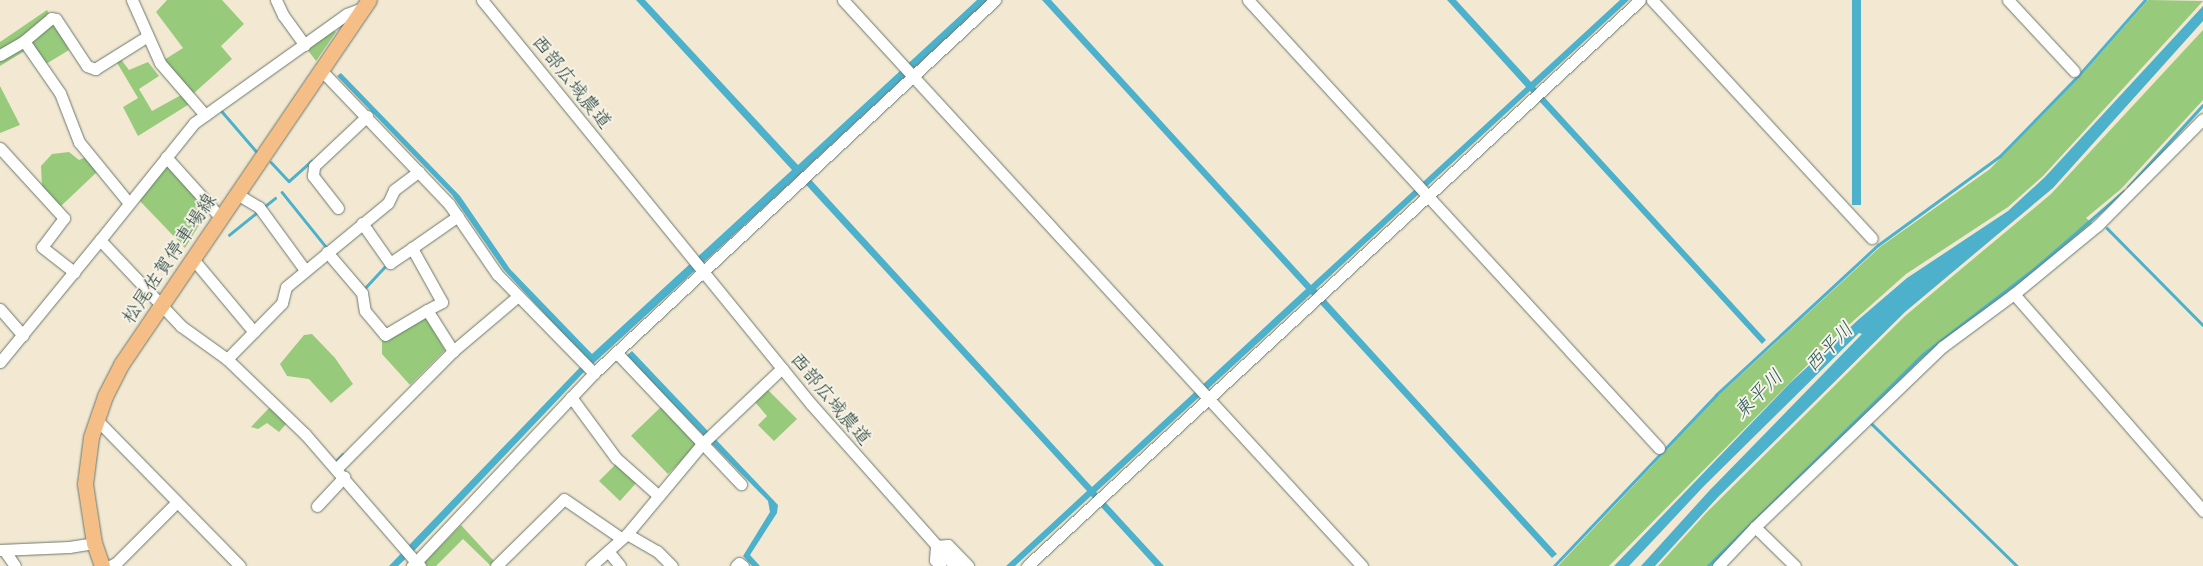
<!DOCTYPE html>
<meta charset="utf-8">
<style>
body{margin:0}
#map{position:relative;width:2203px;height:566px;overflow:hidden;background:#f3e9d3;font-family:Sriracha,"Klee One",sans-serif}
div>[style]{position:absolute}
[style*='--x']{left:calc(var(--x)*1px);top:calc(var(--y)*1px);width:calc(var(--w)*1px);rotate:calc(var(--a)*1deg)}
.green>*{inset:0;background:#97ca7b;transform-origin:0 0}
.water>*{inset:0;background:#4db1cc;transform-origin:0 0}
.stream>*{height:2.5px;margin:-1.25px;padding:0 1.25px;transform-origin:1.25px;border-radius:1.25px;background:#4db1cc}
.roads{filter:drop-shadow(0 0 1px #69796c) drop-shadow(0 0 1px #69796c)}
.minor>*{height:11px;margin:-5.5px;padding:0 5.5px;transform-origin:5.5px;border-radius:5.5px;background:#fff}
.major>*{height:15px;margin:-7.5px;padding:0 7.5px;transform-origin:7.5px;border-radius:7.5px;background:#f6be87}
span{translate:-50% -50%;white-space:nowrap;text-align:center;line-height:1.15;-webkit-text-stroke:4px #f7f3e8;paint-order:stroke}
.street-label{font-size:19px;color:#1f3d34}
.water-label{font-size:20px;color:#2a5a5a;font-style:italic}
</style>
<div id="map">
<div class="green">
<div style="clip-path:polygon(167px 0,222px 0,244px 24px,221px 46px,232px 59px,193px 94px,164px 60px,183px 48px,156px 12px)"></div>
<div style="clip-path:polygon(2148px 0,2203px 1px,2043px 176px,2008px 207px,1906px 274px,1833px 339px,1609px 566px,1558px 566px,1718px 396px,1880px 247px,1990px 169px,2080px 77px)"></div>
<div style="clip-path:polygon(47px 10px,69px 50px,46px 64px,28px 49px,0 66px,0 42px)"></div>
<div style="clip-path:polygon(331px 29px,336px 32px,316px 61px,307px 49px)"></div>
<div style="clip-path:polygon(2203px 30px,2203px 100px,2121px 189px,2086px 218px,2094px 225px,1940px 345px,1713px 566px,1658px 566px,1707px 512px,1905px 316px,2051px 194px)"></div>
<div style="clip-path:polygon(120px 58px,129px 70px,148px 62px,159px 76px,139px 89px,152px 111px,183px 94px,191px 103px,138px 136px,123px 107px,138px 98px,116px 61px)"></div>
<div style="clip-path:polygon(0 86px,20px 125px,0 133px)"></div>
<div style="clip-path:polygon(69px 152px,79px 160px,88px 156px,98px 171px,61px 206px,42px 188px,41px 166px,52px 154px)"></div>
<div style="clip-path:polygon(168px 163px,212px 211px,201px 222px,185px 248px,138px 199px)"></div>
<div style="clip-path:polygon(426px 318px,445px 350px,410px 385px,382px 354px,382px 338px)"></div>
<div style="clip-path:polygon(312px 334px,335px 358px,353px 384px,331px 403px,309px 379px,287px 376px,280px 364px,304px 335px)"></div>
<div style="clip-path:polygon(767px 389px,797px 419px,774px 441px,758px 425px,767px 416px,755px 402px)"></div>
<div style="left:662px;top:406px;width:53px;height:43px;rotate:46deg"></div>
<div style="clip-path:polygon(270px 407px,287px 423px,279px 432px,267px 423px,258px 429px,251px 427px)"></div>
<div style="clip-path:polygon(616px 464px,638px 481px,620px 501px,599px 481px)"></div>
<div style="clip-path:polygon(461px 525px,494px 561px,490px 565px,463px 539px,436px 566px,427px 566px,425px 562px)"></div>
</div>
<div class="water">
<div style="clip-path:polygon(636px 0,645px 0,798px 165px,977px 0,988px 0,803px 171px,1092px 487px,1306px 289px,1042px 0,1051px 0,1311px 285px,1526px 87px,1447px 0,1456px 0,1531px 82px,1620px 0,1629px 0,1535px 87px,1766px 340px,1762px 344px,1530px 91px,1316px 289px,1557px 554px,1552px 558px,1311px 294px,1096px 492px,1164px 566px,1155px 566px,1091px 496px,1015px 566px,1006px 566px,1087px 491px,798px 176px,583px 373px,414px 551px,398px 566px,389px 566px,587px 360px,504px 270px,452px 195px,337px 76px,341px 73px,460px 196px,510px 269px,592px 354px,792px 170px)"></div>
<div style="left:1852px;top:0;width:9px;height:205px"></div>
<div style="clip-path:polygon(2203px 6px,2203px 21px,2053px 188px,1905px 312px,1718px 497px,1655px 566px,1641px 566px,1709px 491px,1862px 334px,1859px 333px,1704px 486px,1629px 566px,1614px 566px,1790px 383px,1858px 320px,1907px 278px,2008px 211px,2045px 177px)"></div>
<div style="clip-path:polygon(632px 351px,778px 505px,777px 513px,750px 555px,760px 566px,752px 566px,743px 556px,770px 512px,768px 501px,626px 356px)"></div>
</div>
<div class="stream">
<div style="--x:220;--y:109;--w:55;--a:49.4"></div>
<div style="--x:271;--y:162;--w:26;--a:47"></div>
<div style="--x:289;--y:181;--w:30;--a:-42"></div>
<div style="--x:2128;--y:187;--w:111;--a:-47.6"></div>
<div style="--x:282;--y:192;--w:72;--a:51.2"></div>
<div style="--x:264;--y:207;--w:14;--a:-39"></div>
<div style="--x:2107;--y:228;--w:136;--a:45.3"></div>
<div style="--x:229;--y:235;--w:36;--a:-39"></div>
<div style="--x:363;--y:290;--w:34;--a:-47"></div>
<div style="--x:1870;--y:422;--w:206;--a:44.4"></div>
<div style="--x:337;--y:460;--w:8;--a:-45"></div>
<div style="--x:1554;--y:566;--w:236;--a:-46.5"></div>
<div style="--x:1716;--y:395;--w:221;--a:-42.8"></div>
<div style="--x:1878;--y:245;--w:151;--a:-36.1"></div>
<div style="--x:2000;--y:156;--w:112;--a:-45.7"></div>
<div style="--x:2078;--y:76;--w:101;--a:-48.6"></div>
<div style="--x:1708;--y:566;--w:301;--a:-44.6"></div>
<div style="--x:1922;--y:355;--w:141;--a:-37.5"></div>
<div style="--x:2034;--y:269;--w:119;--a:-40.9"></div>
</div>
<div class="roads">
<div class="minor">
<div style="--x:132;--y:0;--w:69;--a:66"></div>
<div style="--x:160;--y:63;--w:69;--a:49.1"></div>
<div style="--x:276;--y:0;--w:17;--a:65"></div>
<div style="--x:283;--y:15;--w:37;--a:54"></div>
<div style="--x:482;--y:0;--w:521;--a:50.84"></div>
<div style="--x:811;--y:404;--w:217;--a:48.4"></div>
<div style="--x:843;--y:0;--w:768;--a:47.48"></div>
<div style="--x:1248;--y:0;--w:608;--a:47.47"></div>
<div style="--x:1652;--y:0;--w:324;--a:47.3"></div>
<div style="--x:2008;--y:0;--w:97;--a:47.1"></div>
<div style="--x:24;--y:41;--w:35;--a:-40"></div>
<div style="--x:51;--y:18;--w:5;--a:11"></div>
<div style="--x:56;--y:19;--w:56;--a:56.6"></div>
<div style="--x:87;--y:66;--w:9;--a:21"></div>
<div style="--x:95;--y:69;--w:60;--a:-32.1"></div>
<div style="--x:0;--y:55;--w:28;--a:-30"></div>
<div style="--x:24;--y:41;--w:63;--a:55.3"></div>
<div style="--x:60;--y:93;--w:53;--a:68.8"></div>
<div style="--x:79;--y:142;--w:79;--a:50.7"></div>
<div style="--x:320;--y:69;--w:187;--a:46.3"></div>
<div style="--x:449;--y:204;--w:85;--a:55.6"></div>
<div style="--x:497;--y:274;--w:139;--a:45.6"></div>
<div style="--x:0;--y:148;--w:95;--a:47.6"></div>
<div style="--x:64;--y:218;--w:36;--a:127"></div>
<div style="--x:42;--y:247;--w:41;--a:38"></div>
<div style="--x:166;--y:157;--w:82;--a:48"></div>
<div style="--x:237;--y:194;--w:26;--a:31"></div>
<div style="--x:259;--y:207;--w:78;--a:53.9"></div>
<div style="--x:338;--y:208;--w:41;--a:-128"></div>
<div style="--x:313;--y:176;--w:10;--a:-84"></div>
<div style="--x:314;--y:166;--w:73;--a:-43.3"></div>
<div style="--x:362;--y:223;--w:49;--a:55"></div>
<div style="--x:390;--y:263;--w:27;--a:-34"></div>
<div style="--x:100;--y:240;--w:150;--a:-51.2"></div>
<div style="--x:194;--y:123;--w:188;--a:-35.5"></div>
<div style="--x:347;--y:14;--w:17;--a:-21"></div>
<div style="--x:327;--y:252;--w:54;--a:49.5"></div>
<div style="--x:362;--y:293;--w:18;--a:81"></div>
<div style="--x:365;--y:311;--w:31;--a:50"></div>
<div style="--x:385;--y:335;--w:49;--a:-30.8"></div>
<div style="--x:427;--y:310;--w:49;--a:57.6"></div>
<div style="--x:193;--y:259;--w:95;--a:50.1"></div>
<div style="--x:2014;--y:294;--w:288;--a:48.9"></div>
<div style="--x:0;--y:309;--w:35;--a:49"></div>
<div style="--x:427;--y:310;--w:17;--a:-28"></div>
<div style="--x:442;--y:302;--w:62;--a:-119.1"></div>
<div style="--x:412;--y:248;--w:56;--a:-34.8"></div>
<div style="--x:616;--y:352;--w:182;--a:46.6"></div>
<div style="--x:227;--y:359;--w:78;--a:-45.5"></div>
<div style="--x:282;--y:303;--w:16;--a:-76"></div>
<div style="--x:286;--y:287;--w:132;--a:-39.5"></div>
<div style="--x:388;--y:203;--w:14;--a:-65"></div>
<div style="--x:394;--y:190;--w:31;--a:-37"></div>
<div style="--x:0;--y:362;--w:158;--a:-50.7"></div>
<div style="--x:100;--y:240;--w:118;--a:46.7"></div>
<div style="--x:181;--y:326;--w:57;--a:35.7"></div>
<div style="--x:227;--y:359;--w:108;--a:43.9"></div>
<div style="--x:305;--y:434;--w:169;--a:49.1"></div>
<div style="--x:416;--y:562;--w:6;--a:135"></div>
<div style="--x:571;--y:397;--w:76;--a:53.6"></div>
<div style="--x:616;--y:458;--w:57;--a:41.5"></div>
<div style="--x:97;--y:420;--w:204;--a:45.6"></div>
<div style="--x:337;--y:468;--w:165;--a:-45.2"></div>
<div style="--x:453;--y:351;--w:85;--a:-40.2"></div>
<div style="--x:317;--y:506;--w:40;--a:-47"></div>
<div style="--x:627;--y:534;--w:34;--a:30"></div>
<div style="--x:657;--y:551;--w:21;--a:45"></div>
<div style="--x:936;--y:546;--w:12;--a:-5"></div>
<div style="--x:948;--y:545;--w:29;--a:46"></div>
<div style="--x:936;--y:546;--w:14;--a:94"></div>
<div style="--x:935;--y:560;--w:8;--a:45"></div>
<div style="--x:0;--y:550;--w:69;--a:-2.5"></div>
<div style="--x:69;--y:547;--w:25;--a:-9"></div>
<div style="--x:4;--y:550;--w:19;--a:55"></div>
<div style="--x:608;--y:551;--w:19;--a:51"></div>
<div style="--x:110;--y:566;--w:7;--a:-27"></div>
<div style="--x:116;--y:563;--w:86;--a:-45"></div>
<div style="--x:420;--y:566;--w:6;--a:-135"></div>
<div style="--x:416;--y:562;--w:260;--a:-46.7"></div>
<div style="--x:594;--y:373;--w:548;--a:-42.93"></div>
<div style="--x:496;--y:566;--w:95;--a:-44.6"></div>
<div style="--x:564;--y:499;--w:69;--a:34.4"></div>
<div style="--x:591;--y:566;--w:48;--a:-41.6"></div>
<div style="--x:627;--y:534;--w:117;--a:-50.2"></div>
<div style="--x:702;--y:444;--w:110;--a:-43.5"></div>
<div style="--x:736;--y:566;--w:4;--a:-45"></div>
<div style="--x:739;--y:563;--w:5;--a:37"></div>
<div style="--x:1027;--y:566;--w:834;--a:-42.72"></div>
<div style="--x:1718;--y:566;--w:54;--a:-46.5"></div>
<div style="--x:1795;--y:566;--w:56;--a:-135.7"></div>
<div style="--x:1755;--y:527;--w:260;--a:-43.9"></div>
<div style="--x:1942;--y:347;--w:89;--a:-36.4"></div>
<div style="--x:2014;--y:294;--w:109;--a:-39.4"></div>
<div style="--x:2098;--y:225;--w:149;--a:-45.3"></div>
</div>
<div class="major">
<div style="--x:102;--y:566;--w:24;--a:-109"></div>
<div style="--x:94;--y:543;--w:60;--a:-98.7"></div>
<div style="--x:85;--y:484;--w:47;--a:-82.7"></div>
<div style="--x:91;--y:437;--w:43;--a:-71.1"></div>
<div style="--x:105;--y:396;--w:37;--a:-63"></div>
<div style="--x:122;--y:363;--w:439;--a:-55.8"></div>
</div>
</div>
<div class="street-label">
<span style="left:572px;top:82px;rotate:51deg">西部広域農道</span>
<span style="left:169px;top:258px;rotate:-56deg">松尾佐賀停車場線</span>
<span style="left:831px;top:399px;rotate:50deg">西部広域農道</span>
</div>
<div class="water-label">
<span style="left:1829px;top:347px;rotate:-46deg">西平川</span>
<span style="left:1758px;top:394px;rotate:-45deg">東平川</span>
</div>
</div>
